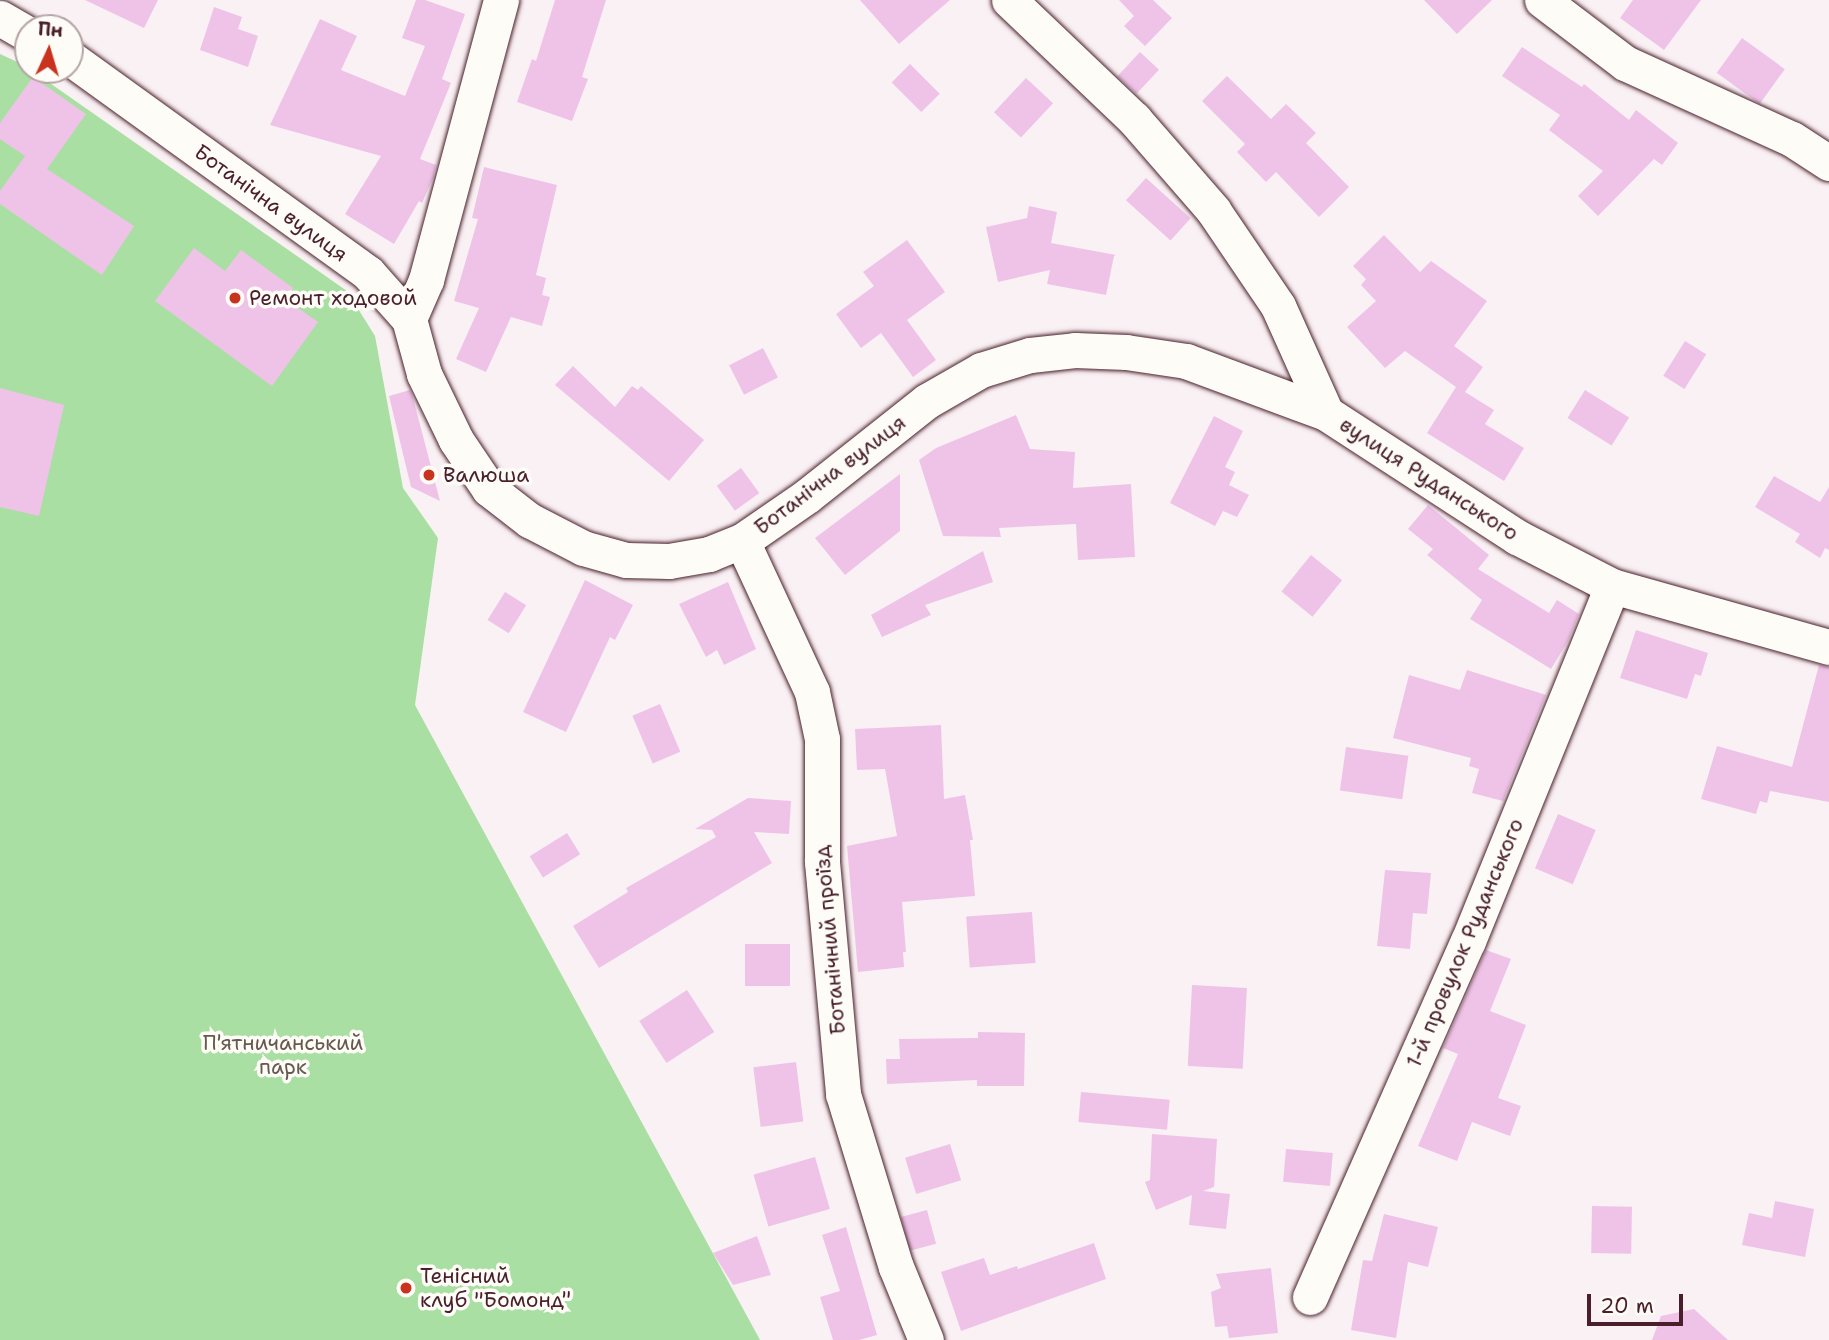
<!DOCTYPE html>
<meta charset="utf-8">
<style>
body{margin:0}
#map{position:relative;width:1829px;height:1340px;overflow:hidden;background:#faf1f4;font-family:"Shantell Sans",sans-serif}
div>[style]{position:absolute}
[style*='--x']{left:calc(var(--x)*1px);top:calc(var(--y)*1px);width:calc(var(--w)*1px);rotate:calc(var(--a)*1deg)}
.green>*{inset:0;background:#a9dfa2}
.building>*{inset:0;background:#efc3e8;transform-origin:0 0}
.roads{filter:drop-shadow(0 0 2px #4a1f2b) drop-shadow(0 0 2px #4a1f2b)}
.minor>*{height:35px;margin:-17.5px;padding:0 17.5px;transform-origin:17.5px;border-radius:17.5px;background:#fdfcf7}
.dots>*{width:19px;height:19px;translate:-50% -50%;box-sizing:border-box;border:4px solid #fdfcf7;border-radius:50%}
span{translate:-50% -50%;white-space:nowrap;text-align:center;line-height:1.15;-webkit-text-stroke:7px #fdfcf7;paint-order:stroke}
.street-label{font-size:21px;color:#4a1f2b}
.poi-label{font-size:21px;color:#4a1f2b}
.left{translate:0 -50%;text-align:left}
.park-label{font-size:21px;color:#66594f}
.north{position:absolute;left:14px;top:14px;width:70px;height:70px;box-sizing:border-box;background:#fdfcf7;border:2px solid #b5a4a5;border-radius:50%;rotate:4deg;font-size:19px;font-weight:700;line-height:28px;text-align:center;color:#4a1f2b}
.north::after{content:'';display:block;margin:auto;width:24px;height:32px;background:#c8321e;clip-path:polygon(50% 0,100% 100%,50% 72%,0 100%)}
.scale{position:absolute;left:1587px;top:1294px;width:96px;height:32px;box-sizing:border-box;border:4px solid #4a1f2b;border-top:0;padding-left:9px;font-size:21px;line-height:24px;white-space:nowrap;color:#4a1f2b;-webkit-text-stroke:5px #fdfcf7;paint-order:stroke}
</style>
<div id="map">
<div class="green">
<div style="clip-path:polygon(0 54px,24px 65px,347px 291px,375px 336px,403px 488px,438px 538px,415px 705px,760px 1340px,0 1340px)"></div>
</div>
<div class="building">
<div style="clip-path:polygon(85px 0,158px 0,144px 28px)"></div>
<div style="clip-path:polygon(416px 0,425px 0,465px 14px,442px 79px,451px 83px,420px 159px,436px 165px,433px 178px,422px 203px,419px 201px,394px 244px,345px 214px,381px 156px,270px 125px,320px 19px,357px 36px,341px 70px,405px 96px,425px 46px,402px 38px)"></div>
<div style="clip-path:polygon(555px 0,606px 0,582px 77px,588px 79px,572px 121px,517px 102px,532px 59px,536px 61px)"></div>
<div style="clip-path:polygon(860px 0,950px 0,899px 44px)"></div>
<div style="clip-path:polygon(1119px 0,1153px 0,1172px 18px,1145px 46px,1124px 26px,1134px 16px)"></div>
<div style="clip-path:polygon(1424px 0,1492px 0,1457px 34px)"></div>
<div style="clip-path:polygon(1633px 0,1701px 0,1664px 50px,1620px 18px)"></div>
<div style="clip-path:polygon(214px 7px,242px 17px,238px 29px,258px 36px,248px 67px,200px 50px)"></div>
<div style="left:1742px;top:38px;width:53px;height:43px;rotate:36deg"></div>
<div style="clip-path:polygon(1522px 47px,1582px 87px,1584px 84px,1629px 120px,1636px 110px,1678px 143px,1662px 165px,1654px 159px,1598px 216px,1578px 196px,1603px 171px,1549px 130px,1560px 115px,1502px 76px)"></div>
<div style="left:1140px;top:52px;width:26px;height:33px;rotate:43deg"></div>
<div style="left:910px;top:64px;width:42px;height:26px;rotate:45deg"></div>
<div style="clip-path:polygon(1227px 76px,1271px 119px,1286px 104px,1316px 133px,1306px 143px,1349px 187px,1319px 217px,1276px 172px,1266px 182px,1237px 152px,1245px 144px,1202px 101px)"></div>
<div style="clip-path:polygon(33px 77px,86px 114px,47px 169px,134px 226px,102px 275px,0 204px,0 191px,25px 156px,0 139px,0 123px)"></div>
<div style="left:1026px;top:78px;width:37px;height:47px;rotate:43deg"></div>
<div style="clip-path:polygon(484px 167px,557px 185px,536px 275px,546px 278px,542px 295px,550px 297px,542px 326px,511px 317px,486px 372px,456px 359px,479px 308px,454px 301px,478px 219px,472px 218px)"></div>
<div style="left:1146px;top:178px;width:60px;height:30px;rotate:42deg"></div>
<div style="clip-path:polygon(1029px 206px,1057px 212px,1051px 243px,1116px 255px,1114px 256px,1106px 295px,1047px 284px,1050px 270px,998px 282px,986px 227px,1027px 218px)"></div>
<div style="clip-path:polygon(1384px 235px,1420px 272px,1431px 261px,1487px 301px,1454px 346px,1483px 367px,1465px 392px,1494px 410px,1485px 424px,1524px 448px,1504px 481px,1427px 433px,1456px 387px,1405px 351px,1385px 368px,1347px 327px,1376px 301px,1361px 285px,1366px 279px,1353px 266px)"></div>
<div style="clip-path:polygon(907px 240px,945px 292px,907px 320px,936px 360px,913px 377px,881px 333px,861px 348px,836px 314px,874px 286px,863px 272px)"></div>
<div style="clip-path:polygon(194px 248px,225px 271px,241px 250px,293px 288px,285px 299px,318px 322px,272px 386px,155px 301px)"></div>
<div style="left:1685px;top:341px;width:25px;height:41px;rotate:32deg"></div>
<div style="left:763px;top:348px;width:33px;height:38px;rotate:63deg"></div>
<div style="clip-path:polygon(573px 366px,615px 407px,632px 386px,638px 390px,641px 386px,704px 440px,669px 481px,555px 385px)"></div>
<div style="clip-path:polygon(0 388px,64px 405px,39px 516px,0 507px)"></div>
<div style="clip-path:polygon(410px 390px,413px 398px,440px 501px,411px 487px,389px 396px)"></div>
<div style="left:1585px;top:390px;width:52px;height:33px;rotate:32deg"></div>
<div style="clip-path:polygon(1016px 415px,1030px 449px,1075px 452px,1073px 488px,1131px 484px,1135px 557px,1078px 560px,1076px 524px,999px 528px,1001px 537px,943px 536px,919px 460px,936px 448px)"></div>
<div style="clip-path:polygon(1214px 416px,1243px 431px,1225px 467px,1235px 472px,1229px 485px,1249px 495px,1237px 517px,1223px 511px,1215px 526px,1170px 503px)"></div>
<div style="left:741px;top:468px;width:31px;height:30px;rotate:54deg"></div>
<div style="clip-path:polygon(900px 474px,900px 531px,845px 575px,815px 538px)"></div>
<div style="clip-path:polygon(1774px 476px,1820px 502px,1829px 487px,1829px 550px,1825px 548px,1820px 558px,1795px 542px,1800px 534px,1755px 507px)"></div>
<div style="clip-path:polygon(1428px 505px,1489px 555px,1478px 569px,1549px 613px,1557px 600px,1579px 614px,1568px 641px,1551px 669px,1470px 619px,1482px 600px,1427px 555px,1433px 549px,1408px 529px)"></div>
<div style="clip-path:polygon(983px 551px,993px 582px,925px 605px,931px 615px,882px 637px,871px 615px)"></div>
<div style="left:1311px;top:555px;width:40px;height:47px;rotate:39deg"></div>
<div style="clip-path:polygon(585px 580px,633px 605px,615px 640px,610px 637px,566px 732px,523px 712px)"></div>
<div style="clip-path:polygon(728px 582px,756px 649px,724px 665px,717px 650px,706px 657px,679px 604px)"></div>
<div style="left:505px;top:592px;width:25px;height:33px;rotate:32deg"></div>
<div style="clip-path:polygon(1636px 630px,1708px 653px,1701px 676px,1695px 674px,1687px 699px,1620px 678px)"></div>
<div style="clip-path:polygon(1819px 665px,1829px 667px,1829px 802px,1770px 791px,1767px 803px,1760px 801px,1756px 814px,1701px 799px,1717px 746px,1792px 767px)"></div>
<div style="clip-path:polygon(1467px 670px,1546px 695px,1503px 801px,1472px 793px,1479px 769px,1469px 766px,1471px 758px,1393px 738px,1409px 675px,1460px 690px)"></div>
<div style="left:660px;top:704px;width:52px;height:30px;rotate:67deg"></div>
<div style="clip-path:polygon(941px 725px,944px 799px,965px 795px,973px 840px,970px 840px,975px 896px,902px 902px,906px 952px,903px 952px,904px 967px,858px 972px,847px 846px,897px 836px,885px 769px,857px 770px,855px 729px)"></div>
<div style="left:1346px;top:747px;width:63px;height:44px;rotate:8deg"></div>
<div style="clip-path:polygon(748px 798px,791px 801px,789px 834px,754px 832px,772px 863px,599px 968px,573px 926px,628px 892px,626px 888px,716px 837px,712px 830px,695px 829px)"></div>
<div style="left:1558px;top:814px;width:41px;height:59px;rotate:23deg"></div>
<div style="left:567px;top:833px;width:25px;height:44px;rotate:58deg"></div>
<div style="clip-path:polygon(1385px 870px,1431px 873px,1427px 914px,1413px 913px,1410px 949px,1377px 946px)"></div>
<div style="left:1032px;top:912px;width:51px;height:66px;rotate:86deg"></div>
<div style="left:745px;top:944px;width:45px;height:42px"></div>
<div style="clip-path:polygon(1486px 950px,1511px 959px,1490px 1011px,1526px 1025px,1498px 1098px,1521px 1106px,1510px 1136px,1472px 1122px,1457px 1161px,1418px 1146px,1458px 1054px,1443px 1048px)"></div>
<div style="left:1192px;top:985px;width:55px;height:81px;rotate:3deg"></div>
<div style="left:687px;top:990px;width:50px;height:57px;rotate:57deg"></div>
<div style="clip-path:polygon(978px 1032px,1025px 1033px,1024px 1086px,977px 1086px,977px 1080px,887px 1084px,886px 1059px,900px 1059px,899px 1039px,978px 1038px)"></div>
<div style="left:796px;top:1062px;width:60px;height:43px;rotate:83deg"></div>
<div style="left:1081px;top:1092px;width:89px;height:30px;rotate:5deg"></div>
<div style="clip-path:polygon(1152px 1134px,1217px 1139px,1214px 1187px,1203px 1191px,1230px 1194px,1226px 1229px,1189px 1225px,1192px 1195px,1156px 1210px,1145px 1182px,1150px 1180px)"></div>
<div style="left:950px;top:1144px;width:38px;height:47px;rotate:73deg"></div>
<div style="left:1286px;top:1149px;width:47px;height:33px;rotate:5deg"></div>
<div style="left:815px;top:1157px;width:54px;height:64px;rotate:74deg"></div>
<div style="clip-path:polygon(1775px 1201px,1814px 1209px,1805px 1257px,1742px 1245px,1749px 1213px,1772px 1218px)"></div>
<div style="left:1592px;top:1206px;width:40px;height:47px;rotate:1deg"></div>
<div style="left:927px;top:1210px;width:35px;height:27px;rotate:75deg"></div>
<div style="clip-path:polygon(1384px 1214px,1438px 1227px,1428px 1267px,1408px 1262px,1396px 1338px,1351px 1330px,1363px 1260px,1372px 1261px)"></div>
<div style="clip-path:polygon(846px 1227px,877px 1335px,859px 1340px,833px 1340px,820px 1297px,840px 1291px,822px 1235px)"></div>
<div style="clip-path:polygon(757px 1236px,771px 1275px,733px 1285px,713px 1253px)"></div>
<div style="clip-path:polygon(1094px 1243px,1106px 1279px,961px 1331px,941px 1272px,984px 1258px,990px 1275px,1017px 1266px,1018px 1269px)"></div>
<div style="clip-path:polygon(1271px 1268px,1278px 1333px,1229px 1338px,1227px 1326px,1215px 1327px,1211px 1292px,1221px 1288px,1216px 1274px)"></div>
<div style="clip-path:polygon(1694px 1309px,1728px 1340px,1652px 1340px,1661px 1316px)"></div>
</div>
<div class="roads">
<div class="minor">
<div style="--x:1009;--y:0;--w:173;--a:43.6"></div>
<div style="--x:1134;--y:119;--w:121;--a:49"></div>
<div style="--x:1213;--y:210;--w:116;--a:55.9"></div>
<div style="--x:1278;--y:306;--w:117;--a:65.8"></div>
<div style="--x:1542;--y:0;--w:104;--a:37.2"></div>
<div style="--x:1625;--y:63;--w:183;--a:24.5"></div>
<div style="--x:1792;--y:139;--w:44;--a:33"></div>
<div style="--x:0;--y:18;--w:32;--a:30"></div>
<div style="--x:70;--y:58;--w:367;--a:35.8"></div>
<div style="--x:368;--y:273;--w:62;--a:48.3"></div>
<div style="--x:409;--y:319;--w:57;--a:74.7"></div>
<div style="--x:424;--y:374;--w:73;--a:64.1"></div>
<div style="--x:456;--y:440;--w:59;--a:56"></div>
<div style="--x:489;--y:489;--w:51;--a:37.8"></div>
<div style="--x:529;--y:520;--w:61;--a:27.4"></div>
<div style="--x:583;--y:548;--w:45;--a:15.6"></div>
<div style="--x:626;--y:560;--w:43;--a:1.3"></div>
<div style="--x:669;--y:561;--w:41;--a:-9.9"></div>
<div style="--x:709;--y:554;--w:35;--a:-22"></div>
<div style="--x:742;--y:541;--w:79;--a:-34.7"></div>
<div style="--x:807;--y:496;--w:153;--a:-38.4"></div>
<div style="--x:927;--y:401;--w:62;--a:-29.9"></div>
<div style="--x:981;--y:370;--w:51;--a:-17"></div>
<div style="--x:1030;--y:355;--w:45;--a:-6.3"></div>
<div style="--x:1075;--y:350;--w:51;--a:2.2"></div>
<div style="--x:1126;--y:352;--w:61;--a:8.5"></div>
<div style="--x:1186;--y:361;--w:149;--a:20.4"></div>
<div style="--x:1326;--y:413;--w:228;--a:33"></div>
<div style="--x:1517;--y:537;--w:107;--a:27.3"></div>
<div style="--x:1612;--y:586;--w:225;--a:15.7"></div>
<div style="--x:409;--y:319;--w:43;--a:-66.4"></div>
<div style="--x:426;--y:280;--w:290;--a:-75"></div>
<div style="--x:742;--y:541;--w:166;--a:65.1"></div>
<div style="--x:812;--y:692;--w:48;--a:78"></div>
<div style="--x:822;--y:739;--w:123;--a:90"></div>
<div style="--x:822;--y:862;--w:233;--a:84.8"></div>
<div style="--x:843;--y:1094;--w:181;--a:73"></div>
<div style="--x:896;--y:1267;--w:79;--a:67.7"></div>
<div style="--x:1310;--y:1297;--w:389;--a:-66.1"></div>
<div style="--x:1468;--y:941;--w:383;--a:-67.9"></div>
</div>
</div>
<div class="dots">
<div style="left:235px;top:298px;background:#c8321e"></div>
<div style="left:429px;top:475px;background:#c8321e"></div>
<div style="left:406px;top:1288px;background:#c8321e"></div>
</div>
<div class="street-label">
<span style="left:271px;top:203px;rotate:36deg">Ботанічна вулиця</span>
<span style="left:830px;top:475px;rotate:-37deg">Ботанічна вулиця</span>
<span style="left:1429px;top:479px;rotate:33deg">вулиця Руданського</span>
<span style="left:830px;top:940px;rotate:-95deg">Ботанічний проїзд</span>
<span style="left:1465px;top:943px;rotate:-67deg">1-й провулок Руданського</span>
</div>
<div class="poi-label">
<span class="left" style="left:249px;top:298px">Ремонт ходовой</span>
<span class="left" style="left:443px;top:475px">Валюша</span>
<span class="left" style="left:420px;top:1288px">Тенісний<br>клуб "Бомонд"</span>
</div>
<div class="park-label">
<span style="left:283px;top:1055px">П'ятничанський<br>парк</span>
</div>
<div class="north">Пн</div>
<div class="scale">20 m</div>
</div>
